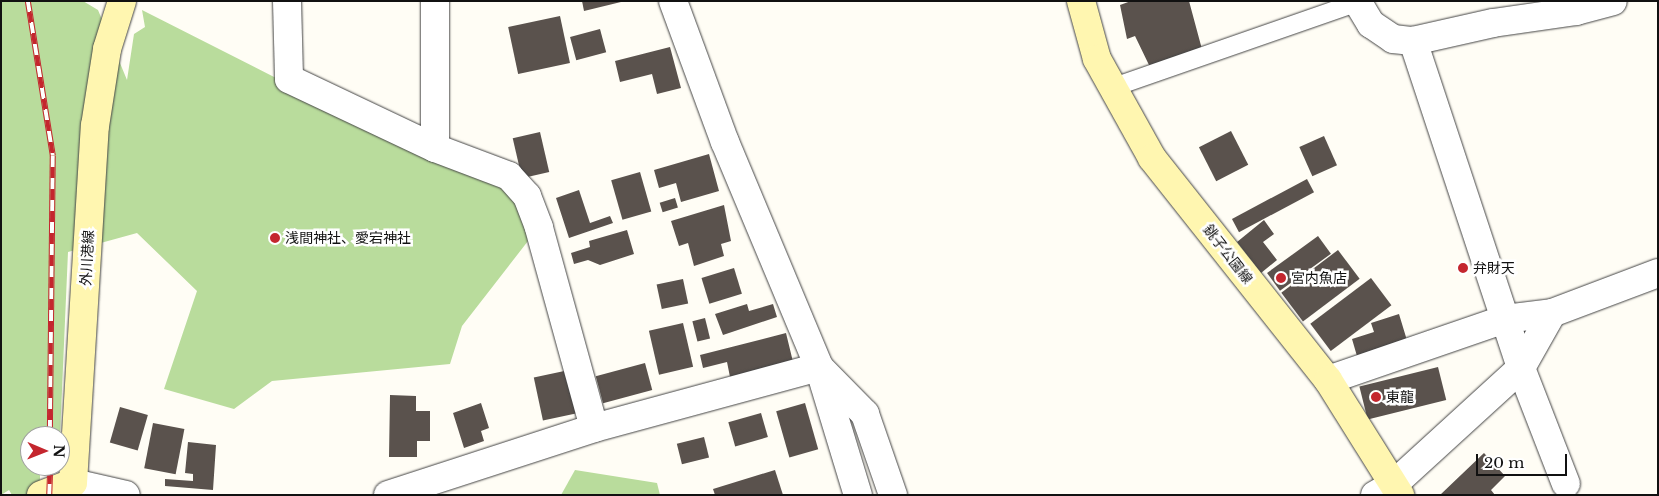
<!DOCTYPE html>
<meta charset="utf-8">
<style>
body{margin:0}
#map{position:relative;width:1659px;height:496px;overflow:hidden;background:#fffdf5;font-family:"Libre Baskerville","Noto Sans JP",serif}
div>[style]{position:absolute}
[style*='--x']{left:calc(var(--x)*1px);top:calc(var(--y)*1px);width:calc(var(--w)*1px);rotate:calc(var(--a)*1deg)}
.forest>*{inset:0;background:#b9dc9c}
.building>*{inset:0;background:#5a524d;transform-origin:0 0}
.roads{filter:drop-shadow(0 0 1px #444) drop-shadow(0 0 1px #444)}
.service>*{height:18px;margin:-9px;padding:0 9px;transform-origin:9px;border-radius:9px;background:#fff}
.minor>*{height:28px;margin:-14px;padding:0 14px;transform-origin:14px;border-radius:14px;background:#fff}
.tertiary>*{height:28px;margin:-14px;padding:0 14px;transform-origin:14px;border-radius:14px;background:#fff}
.secondary>*{height:28px;margin:-14px;padding:0 14px;transform-origin:14px;border-radius:14px;background:#fff6b0}
.rail>*{height:5.5px;margin-top:-2.75px;transform-origin:0;background:repeating-linear-gradient(90deg,#fff 0 11px,#c4262e 0 22px);box-sizing:border-box;border-block:1px solid #c4262e}
.dots>*{width:14px;height:14px;translate:-50% -50%;box-sizing:border-box;border:2px solid #fff;border-radius:50%}
span{translate:-50% -50%;white-space:nowrap;text-align:center;line-height:1.15;-webkit-text-stroke:5px #fff;paint-order:stroke}
.poi-label{font-size:14px;color:#111}
.left{translate:0 -50%;text-align:left}
.street-label{font-size:14px;color:#111}
.frame{position:absolute;inset:0;border:2px solid #111;pointer-events:none}
.north{position:absolute;left:20px;top:426px;width:50px;height:50px;box-sizing:border-box;background:#fff;border:1px solid #a0a0a0;border-radius:50%;rotate:91deg;font-size:14px;font-weight:700;line-height:20px;text-align:center;color:#111}
.north::after{content:'';display:block;margin:auto;width:18px;height:22px;background:#c4262e;clip-path:polygon(50% 0,100% 100%,50% 72%,0 100%)}
.scale{position:absolute;left:1476px;top:454px;width:91px;height:22px;box-sizing:border-box;border:2px solid #111;border-top:0;padding-left:6px;font-size:15px;line-height:18px;white-space:nowrap;color:#111;-webkit-text-stroke:4px #fff;paint-order:stroke}
</style>
<div id="map">
<div class="forest">
<div style="clip-path:polygon(1px 1px,83px 1px,98px 10px,127px 80px,134px 34px,145px 27px,142px 10px,278px 79px,509px 187px,535px 232px,462px 326px,450px 364px,272px 381px,234px 409px,164px 389px,197px 291px,137px 233px,68px 252px,60px 436px,30px 436px,30px 466px,43px 466px,40px 469px,40px 495px,12px 495px,9px 490px,1px 495px)"></div>
<div style="clip-path:polygon(575px 470px,657px 483px,660px 495px,561px 495px)"></div>
</div>
<div class="building">
<div style="clip-path:polygon(582px 1px,621px 1px,621px 2px,584px 11px)"></div>
<div style="clip-path:polygon(1131px 1px,1189px 1px,1203px 53px,1162px 67px,1149px 65px,1135px 36px,1127px 39px,1120px 5px)"></div>
<div style="left:560px;top:16px;width:48px;height:53px;rotate:78deg"></div>
<div style="left:600px;top:29px;width:24px;height:31px;rotate:75deg"></div>
<div style="clip-path:polygon(670px 47px,681px 88px,657px 94px,652px 74px,620px 82px,615px 61px)"></div>
<div style="left:1231px;top:131px;width:38px;height:36px;rotate:63deg"></div>
<div style="left:540px;top:132px;width:41px;height:28px;rotate:77deg"></div>
<div style="left:1324px;top:136px;width:32px;height:27px;rotate:66deg"></div>
<div style="clip-path:polygon(709px 154px,719px 191px,681px 202px,676px 183px,659px 188px,654px 170px)"></div>
<div style="left:640px;top:172px;width:41px;height:30px;rotate:74deg"></div>
<div style="left:1307px;top:179px;width:15px;height:85px;rotate:62deg"></div>
<div style="clip-path:polygon(579px 190px,590px 223px,610px 216px,613px 223px,569px 238px,556px 198px)"></div>
<div style="left:675px;top:198px;width:10px;height:16px;rotate:73deg"></div>
<div style="clip-path:polygon(724px 205px,731px 241px,721px 244px,724px 256px,694px 266px,688px 243px,679px 246px,671px 221px)"></div>
<div style="clip-path:polygon(1264px 220px,1274px 234px,1263px 242px,1277px 260px,1261px 273px,1237px 242px)"></div>
<div style="clip-path:polygon(627px 230px,634px 254px,600px 265px,588px 260px,574px 264px,571px 253px,590px 247px,589px 241px)"></div>
<div style="left:1318px;top:236px;width:22px;height:63px;rotate:54deg"></div>
<div style="left:1338px;top:250px;width:36px;height:71px;rotate:53deg"></div>
<div style="left:734px;top:268px;width:27px;height:34px;rotate:73deg"></div>
<div style="left:1371px;top:278px;width:34px;height:76px;rotate:53deg"></div>
<div style="left:683px;top:279px;width:25px;height:27px;rotate:78deg"></div>
<div style="clip-path:polygon(747px 304px,749px 311px,773px 304px,777px 317px,723px 335px,715px 314px)"></div>
<div style="clip-path:polygon(1399px 314px,1409px 347px,1359px 363px,1352px 339px,1374px 332px,1371px 323px)"></div>
<div style="left:705px;top:318px;width:21px;height:13px;rotate:76deg"></div>
<div style="left:683px;top:323px;width:45px;height:35px;rotate:77deg"></div>
<div style="clip-path:polygon(786px 333px,794px 366px,731px 382px,727px 362px,703px 368px,700px 355px)"></div>
<div style="left:645px;top:363px;width:28px;height:51px;rotate:75deg"></div>
<div style="left:1438px;top:367px;width:34px;height:81px;rotate:76deg"></div>
<div style="left:569px;top:370px;width:44px;height:36px;rotate:78deg"></div>
<div style="clip-path:polygon(390px 395px,416px 396px,416px 411px,430px 411px,430px 441px,417px 441px,417px 457px,389px 457px)"></div>
<div style="clip-path:polygon(481px 403px,489px 428px,481px 431px,484px 441px,464px 448px,453px 413px)"></div>
<div style="left:805px;top:403px;width:48px;height:30px;rotate:74deg"></div>
<div style="left:120px;top:407px;width:29px;height:37px;rotate:16deg"></div>
<div style="left:761px;top:413px;width:25px;height:34px;rotate:74deg"></div>
<div style="left:153px;top:423px;width:32px;height:46px;rotate:11deg"></div>
<div style="left:704px;top:437px;width:21px;height:28px;rotate:76deg"></div>
<div style="clip-path:polygon(188px 442px,216px 445px,213px 490px,165px 486px,165px 479px,193px 481px,193px 474px,185px 473px)"></div>
<div style="clip-path:polygon(1484px 453px,1505px 476px,1491px 490px,1495px 495px,1440px 495px)"></div>
<div style="clip-path:polygon(775px 470px,783px 495px,715px 495px,713px 489px)"></div>
</div>
<div class="roads">
<div class="service">
<div style="--x:1114;--y:87;--w:258;--a:-19.2"></div>
</div>
<div class="minor">
<div style="--x:287;--y:1;--w:78;--a:88.5"></div>
<div style="--x:289;--y:79;--w:161;--a:25.3"></div>
<div style="--x:435;--y:1;--w:147;--a:90"></div>
<div style="--x:435;--y:148;--w:79;--a:20.7"></div>
<div style="--x:509;--y:176;--w:27;--a:48"></div>
<div style="--x:527;--y:196;--w:34;--a:69"></div>
<div style="--x:539;--y:228;--w:207;--a:74.6"></div>
<div style="--x:1357;--y:1;--w:27;--a:59"></div>
<div style="--x:1371;--y:24;--w:27;--a:34"></div>
<div style="--x:1393;--y:39;--w:20;--a:6"></div>
<div style="--x:1413;--y:41;--w:82;--a:-12.7"></div>
<div style="--x:1493;--y:23;--w:84;--a:-8.2"></div>
<div style="--x:1576;--y:11;--w:38;--a:-15"></div>
<div style="--x:1413;--y:41;--w:344;--a:71.7"></div>
<div style="--x:1521;--y:368;--w:124;--a:68.8"></div>
<div style="--x:1328;--y:380;--w:187;--a:-19"></div>
<div style="--x:1505;--y:319;--w:47;--a:-7.3"></div>
<div style="--x:72;--y:495;--w:12;--a:-85"></div>
<div style="--x:73;--y:483;--w:54;--a:12.8"></div>
<div style="--x:388;--y:495;--w:217;--a:-18"></div>
<div style="--x:594;--y:428;--w:233;--a:-15.2"></div>
<div style="--x:819;--y:367;--w:66;--a:45.6"></div>
<div style="--x:865;--y:414;--w:86;--a:70.9"></div>
<div style="--x:1375;--y:495;--w:22;--a:-30"></div>
<div style="--x:1394;--y:484;--w:172;--a:-42.4"></div>
<div style="--x:1521;--y:368;--w:63;--a:-60.6"></div>
<div style="--x:1552;--y:313;--w:113;--a:-20.7"></div>
</div>
<div class="tertiary">
<div style="--x:673;--y:1;--w:150;--a:69.8"></div>
<div style="--x:725;--y:142;--w:244;--a:67.3"></div>
<div style="--x:819;--y:367;--w:134;--a:73.1"></div>
</div>
<div class="secondary">
<div style="--x:1081;--y:1;--w:60;--a:74.6"></div>
<div style="--x:1097;--y:59;--w:113;--a:60.9"></div>
<div style="--x:1152;--y:158;--w:283;--a:51.6"></div>
<div style="--x:1328;--y:380;--w:136;--a:57.9"></div>
<div style="--x:41;--y:495;--w:34;--a:-21"></div>
<div style="--x:73;--y:483;--w:358;--a:-86.5"></div>
<div style="--x:95;--y:126;--w:78;--a:-81.1"></div>
<div style="--x:107;--y:49;--w:50;--a:-72.6"></div>
</div>
</div>
<div class="rail">
<div style="--x:28;--y:1;--w:157;--a:80.8"></div>
<div style="--x:53;--y:156;--w:280;--a:90.6"></div>
<div style="--x:49;--y:495;--w:29;--a:-88"></div>
</div>
<div class="dots">
<div style="left:275px;top:238px;background:#c4262e"></div>
<div style="left:1463px;top:268px;background:#c4262e"></div>
<div style="left:1281px;top:278px;background:#c4262e"></div>
<div style="left:1376px;top:397px;background:#c4262e"></div>
</div>
<div class="poi-label">
<span class="left" style="left:285px;top:238px">浅間神社、愛宕神社</span>
<span class="left" style="left:1473px;top:268px">弁財天</span>
<span class="left" style="left:1291px;top:278px">宮内魚店</span>
<span class="left" style="left:1386px;top:397px">東龍</span>
</div>
<div class="street-label">
<span style="left:1228px;top:254px;rotate:52deg">銚子公園線</span>
<span style="left:87px;top:258px;rotate:-87deg">外川港線</span>
</div>
<div class="frame"></div>
<div class="north">N</div>
<div class="scale">20 m</div>
</div>
